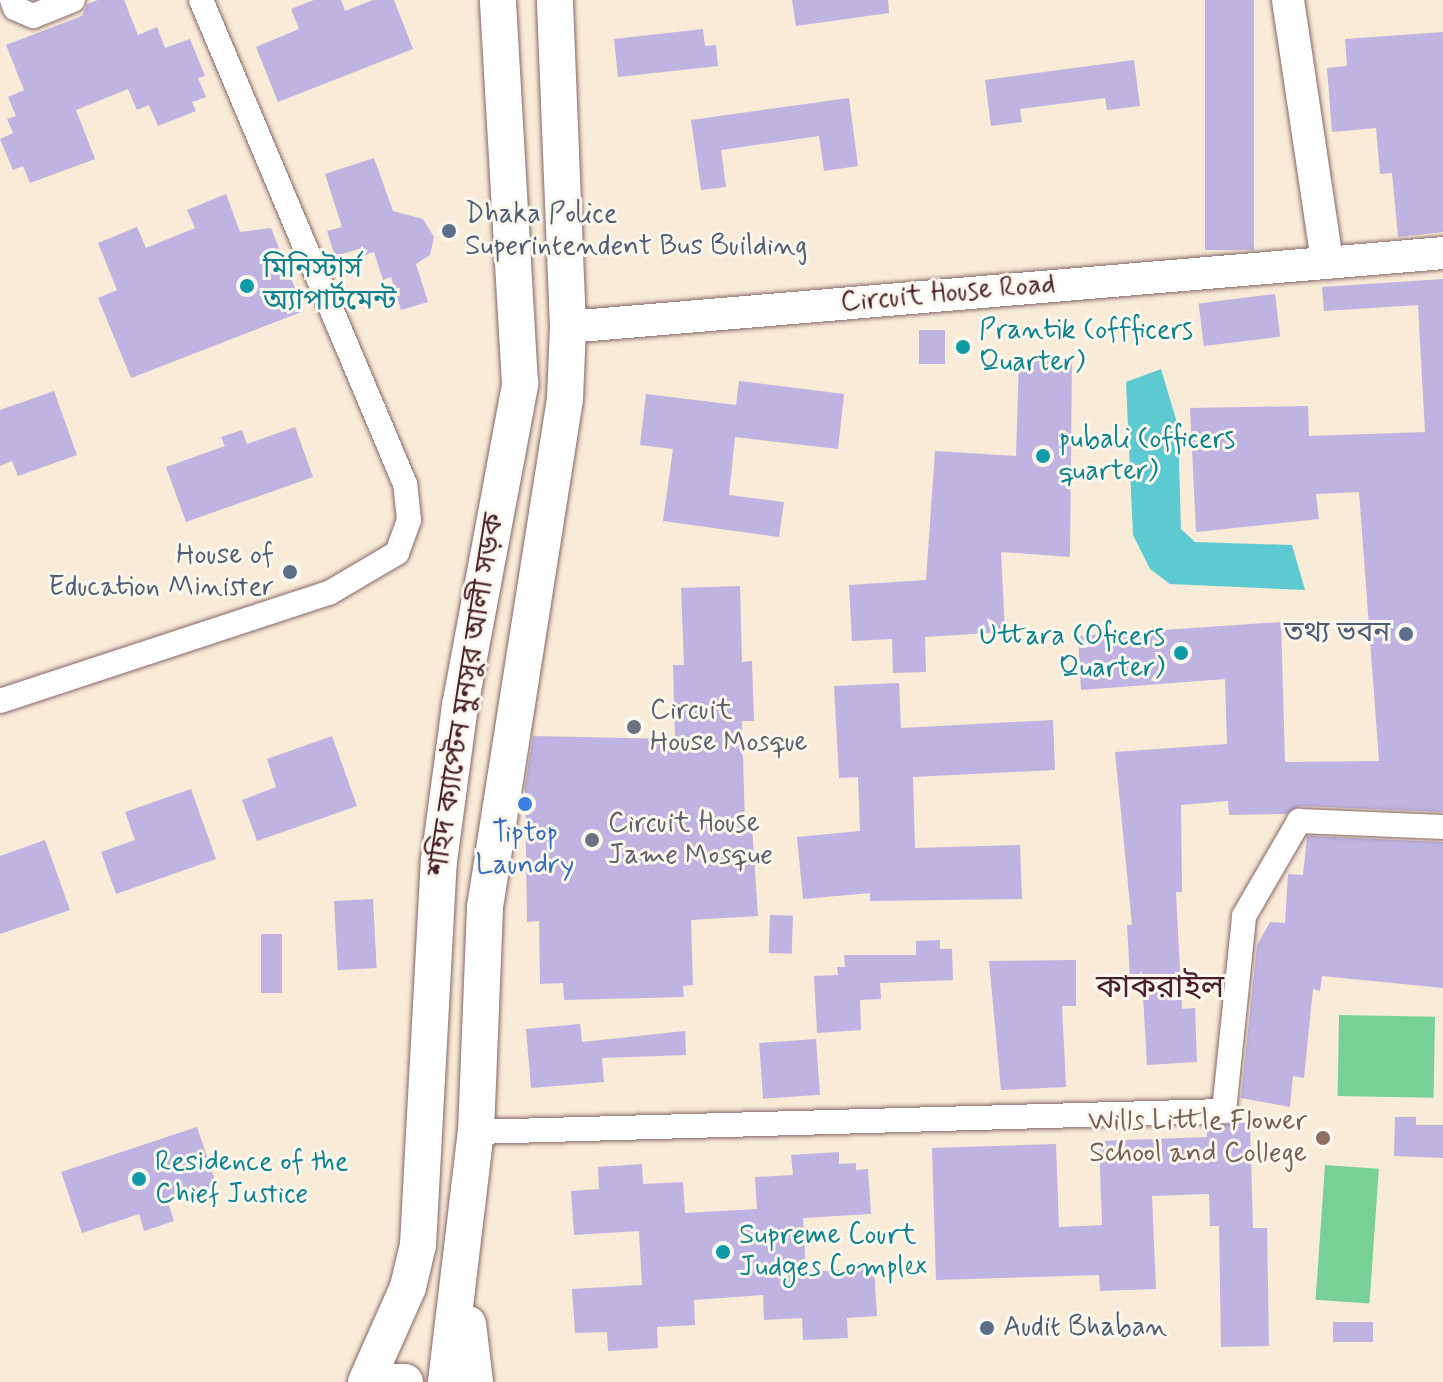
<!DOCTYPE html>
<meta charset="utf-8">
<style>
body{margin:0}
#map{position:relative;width:1443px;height:1382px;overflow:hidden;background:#f8ebd7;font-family:Mynerve,"Noto Sans Bengali",sans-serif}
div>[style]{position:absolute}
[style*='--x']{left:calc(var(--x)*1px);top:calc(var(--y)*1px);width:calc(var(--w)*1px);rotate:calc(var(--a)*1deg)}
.green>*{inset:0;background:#77d197;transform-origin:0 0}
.water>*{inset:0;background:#5ccad0}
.building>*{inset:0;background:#beb3e1;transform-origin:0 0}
.roads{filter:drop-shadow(0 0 2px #876667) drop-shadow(0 0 2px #876667)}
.street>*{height:24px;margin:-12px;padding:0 12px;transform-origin:12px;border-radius:12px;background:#fff}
.secondary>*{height:32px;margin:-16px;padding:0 16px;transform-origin:16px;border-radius:16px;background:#fff}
.primary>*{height:36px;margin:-18px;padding:0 18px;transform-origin:18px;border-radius:18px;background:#fff}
.dots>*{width:22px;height:22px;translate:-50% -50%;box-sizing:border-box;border:4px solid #fbf7ec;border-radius:50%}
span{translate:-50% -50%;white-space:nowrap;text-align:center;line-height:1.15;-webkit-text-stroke:6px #fbf7ec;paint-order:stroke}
.service-label{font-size:28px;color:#4e5e75}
.left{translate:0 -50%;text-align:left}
.right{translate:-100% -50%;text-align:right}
.culture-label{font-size:28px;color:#0d838f}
.street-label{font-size:28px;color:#4a1f2b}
.worship-label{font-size:28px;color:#5b616d}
.shop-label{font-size:28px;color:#366cbe}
.education-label{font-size:28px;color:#785e54}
.quarter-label{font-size:32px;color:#4a1f2b}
</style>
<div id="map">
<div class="green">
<div style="left:1339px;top:1015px;width:96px;height:81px;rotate:1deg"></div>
<div style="left:1325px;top:1165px;width:54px;height:135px;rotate:4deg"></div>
</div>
<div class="water">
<div style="clip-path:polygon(1161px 369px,1178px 426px,1181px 529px,1195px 542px,1292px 545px,1305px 590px,1170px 584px,1150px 569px,1133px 535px,1126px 382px)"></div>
</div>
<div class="building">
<div style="clip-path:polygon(98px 0,124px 0,138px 35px,157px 27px,165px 48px,190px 39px,205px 76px,198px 78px,206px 97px,192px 102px,196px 111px,158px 126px,149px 105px,137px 110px,128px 89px,76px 110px,95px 159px,30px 183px,23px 166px,13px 170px,0 139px,13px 133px,7px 119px,16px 116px,8px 97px,24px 90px,6px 45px,82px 16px,87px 4px)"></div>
<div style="clip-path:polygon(314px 0,341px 0,345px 11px,373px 0,394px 0,413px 49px,278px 102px,256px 47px,299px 29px,291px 9px)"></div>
<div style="clip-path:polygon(792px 0,888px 0,889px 13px,796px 26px)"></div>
<div style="left:1205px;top:0;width:49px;height:250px"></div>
<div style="clip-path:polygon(703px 29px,705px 46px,716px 45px,718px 66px,618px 77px,614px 39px)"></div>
<div style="clip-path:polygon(1443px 32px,1443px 232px,1398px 237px,1392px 173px,1380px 174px,1376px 128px,1332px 132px,1327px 68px,1347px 66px,1345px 39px)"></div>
<div style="clip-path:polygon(1134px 60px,1140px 106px,1107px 110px,1105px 98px,1020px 109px,1022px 122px,991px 126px,985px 80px)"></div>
<div style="clip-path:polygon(849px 98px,858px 166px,824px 171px,819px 136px,721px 150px,726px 187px,701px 190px,691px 120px)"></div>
<div style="clip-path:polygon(374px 158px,393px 211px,423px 219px,434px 237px,430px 255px,416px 264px,428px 302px,401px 310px,391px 277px,383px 280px,374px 252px,362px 256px,359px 249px,335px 256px,327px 231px,342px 227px,325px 174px)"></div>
<div style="clip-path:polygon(226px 194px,240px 232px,271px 228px,304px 311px,131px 378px,98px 298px,117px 290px,98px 243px,137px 227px,146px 248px,195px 228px,187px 210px)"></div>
<div style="clip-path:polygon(1443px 279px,1443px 812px,1300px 806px,1286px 814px,1229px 815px,1228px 801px,1181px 805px,1182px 892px,1176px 892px,1182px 1009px,1195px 1008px,1197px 1062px,1147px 1065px,1142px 978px,1130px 979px,1127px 925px,1132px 925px,1115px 752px,1227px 744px,1225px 679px,1081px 690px,1078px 636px,1281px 622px,1285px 762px,1379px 761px,1359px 492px,1316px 494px,1319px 519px,1196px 532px,1190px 408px,1308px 406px,1309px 436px,1425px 432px,1418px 305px,1324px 311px,1322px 287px)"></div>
<div style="left:1275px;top:294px;width:43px;height:77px;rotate:83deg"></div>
<div style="left:919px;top:330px;width:26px;height:34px"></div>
<div style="clip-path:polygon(1072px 358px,1070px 557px,1001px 552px,1005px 632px,925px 637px,926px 672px,893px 673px,892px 639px,852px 641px,849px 585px,926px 580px,935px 451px,1016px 456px,1019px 359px)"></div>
<div style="clip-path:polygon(739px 381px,844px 394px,838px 449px,735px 437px,729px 495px,784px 502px,779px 537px,663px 521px,673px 449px,640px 445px,646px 394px,736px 405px)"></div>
<div style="clip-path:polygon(54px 391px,77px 455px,18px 476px,12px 461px,0 466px,0 410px)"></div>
<div style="clip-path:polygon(295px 427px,313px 477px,186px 522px,166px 467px,225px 446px,221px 437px,242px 430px,247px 444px)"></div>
<div style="clip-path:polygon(740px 586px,742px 662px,752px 661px,754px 721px,742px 721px,745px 826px,752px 826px,758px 916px,691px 920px,693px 985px,683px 986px,684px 997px,564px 1000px,563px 983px,540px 984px,539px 921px,527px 922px,525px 786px,533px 736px,675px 739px,673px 665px,684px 665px,681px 588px)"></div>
<div style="clip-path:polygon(899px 683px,901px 728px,1053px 720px,1055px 770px,913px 777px,915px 848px,1020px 845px,1022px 899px,870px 901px,870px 893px,803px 899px,797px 837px,860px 831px,858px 777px,839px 778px,834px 686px)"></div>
<div style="clip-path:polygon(332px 736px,357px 806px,257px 841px,242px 800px,276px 787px,267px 759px)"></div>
<div style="clip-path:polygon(191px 789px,216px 859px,116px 894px,101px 852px,135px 840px,125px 812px)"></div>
<div style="clip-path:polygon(1307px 836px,1443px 842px,1443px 988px,1322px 976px,1320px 991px,1313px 989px,1304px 1078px,1293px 1076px,1290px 1107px,1241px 1098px,1257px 945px,1270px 922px,1285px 923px,1288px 874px,1303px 875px)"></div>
<div style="clip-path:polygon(45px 840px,70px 910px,0 934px,0 856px)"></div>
<div style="left:373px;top:899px;width:69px;height:39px;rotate:87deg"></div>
<div style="left:770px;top:915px;width:23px;height:38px;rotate:2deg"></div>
<div style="left:261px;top:934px;width:21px;height:59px"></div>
<div style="clip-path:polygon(940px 940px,940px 949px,952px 949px,953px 980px,880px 983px,881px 999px,860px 1000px,861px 1030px,817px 1033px,814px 976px,838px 975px,837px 967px,845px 967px,844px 955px,916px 955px,916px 941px)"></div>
<div style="clip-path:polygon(1076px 960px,1076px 1006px,1062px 1006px,1066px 1087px,1001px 1090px,989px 961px)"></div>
<div style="clip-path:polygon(580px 1024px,582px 1042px,685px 1031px,686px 1055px,602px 1058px,604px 1082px,531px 1088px,526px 1029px)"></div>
<div style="left:816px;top:1039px;width:56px;height:57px;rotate:86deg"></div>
<div style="clip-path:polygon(1395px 1117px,1416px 1117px,1416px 1125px,1443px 1125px,1443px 1158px,1394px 1156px)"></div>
<div style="clip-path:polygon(1250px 1122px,1253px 1228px,1267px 1228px,1269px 1346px,1221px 1347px,1219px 1226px,1210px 1226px,1209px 1194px,1152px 1196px,1156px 1289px,1100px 1291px,1099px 1275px,936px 1280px,932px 1148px,1056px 1144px,1059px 1227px,1102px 1225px,1099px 1141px,1207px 1137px,1207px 1126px)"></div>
<div style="clip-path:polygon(197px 1127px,217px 1186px,168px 1202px,174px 1221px,144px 1231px,139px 1214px,82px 1233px,61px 1172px)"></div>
<div style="clip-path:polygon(839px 1152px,839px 1164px,856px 1163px,856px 1170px,868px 1169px,871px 1214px,803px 1218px,806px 1272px,874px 1268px,877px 1316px,847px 1318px,848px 1338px,803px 1340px,802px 1318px,764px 1320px,763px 1295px,694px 1300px,695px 1325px,657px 1327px,658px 1348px,608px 1351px,607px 1332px,575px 1333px,572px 1289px,642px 1285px,639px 1231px,574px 1235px,571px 1191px,599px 1189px,598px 1167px,642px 1164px,643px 1184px,683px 1182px,685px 1213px,757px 1209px,755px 1177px,793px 1175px,791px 1155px)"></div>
<div style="left:1333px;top:1322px;width:40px;height:20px"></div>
</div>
<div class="roads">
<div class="street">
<div style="--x:12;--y:0;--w:9;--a:69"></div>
<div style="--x:15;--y:8;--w:20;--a:24"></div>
<div style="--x:33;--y:16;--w:43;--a:-21.8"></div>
<div style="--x:0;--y:701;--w:346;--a:-18.2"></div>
<div style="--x:329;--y:593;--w:79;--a:-30.5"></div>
<div style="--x:397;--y:553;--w:35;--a:-70"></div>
<div style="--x:409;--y:520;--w:36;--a:-96"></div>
<div style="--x:405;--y:484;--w:525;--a:-112.85"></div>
<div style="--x:476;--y:1132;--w:748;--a:-1.61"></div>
<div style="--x:1224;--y:1111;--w:196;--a:-84.1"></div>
<div style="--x:1244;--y:916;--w:110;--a:-59.9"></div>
<div style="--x:1299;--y:821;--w:144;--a:2.4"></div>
</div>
<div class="secondary">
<div style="--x:1288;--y:0;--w:265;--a:81.5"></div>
<div style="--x:568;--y:327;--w:878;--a:-4.83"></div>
</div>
<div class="primary">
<div style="--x:468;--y:1324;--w:58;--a:83.1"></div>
<div style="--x:366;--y:1382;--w:104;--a:-66.1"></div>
<div style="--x:408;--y:1287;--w:43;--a:-76.6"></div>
<div style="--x:418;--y:1245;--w:385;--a:-86.9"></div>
<div style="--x:439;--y:861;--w:156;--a:-82.3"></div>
<div style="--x:460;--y:706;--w:328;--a:-79.4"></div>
<div style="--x:520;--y:384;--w:385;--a:-93.3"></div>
<div style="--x:376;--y:1382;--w:29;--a:0"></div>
<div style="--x:446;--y:1382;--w:252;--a:-83.2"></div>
<div style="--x:476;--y:1132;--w:225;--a:-87.7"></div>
<div style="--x:485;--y:907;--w:514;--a:-81.05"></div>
<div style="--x:565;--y:399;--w:72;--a:-87.6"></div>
<div style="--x:568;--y:327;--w:327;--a:-92.3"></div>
</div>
</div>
<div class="dots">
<div style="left:449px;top:231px;background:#5c6f8a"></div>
<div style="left:247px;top:286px;background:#0f9aa8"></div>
<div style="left:963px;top:347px;background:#0f9aa8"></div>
<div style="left:1043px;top:456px;background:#0f9aa8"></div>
<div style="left:290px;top:572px;background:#5c6f8a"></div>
<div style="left:1406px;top:634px;background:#5c6f8a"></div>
<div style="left:1181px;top:653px;background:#0f9aa8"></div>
<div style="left:634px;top:727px;background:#6b7280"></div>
<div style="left:525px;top:804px;background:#3f7fe0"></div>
<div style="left:592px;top:840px;background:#6b7280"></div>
<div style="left:1323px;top:1138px;background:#8d6e63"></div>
<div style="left:139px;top:1179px;background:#0f9aa8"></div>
<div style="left:723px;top:1252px;background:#0f9aa8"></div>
<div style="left:987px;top:1328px;background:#5c6f8a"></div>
</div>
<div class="service-label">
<span class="left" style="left:465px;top:231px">Dhaka Police<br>Superintendent Bus Building</span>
<span class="right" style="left:274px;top:572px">House of<br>Education Minister</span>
<span class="right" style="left:1390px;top:634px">তথ্য ভবন</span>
<span class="left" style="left:1003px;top:1328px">Audit Bhaban</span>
</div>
<div class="culture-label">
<span class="left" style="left:263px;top:286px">মিনিস্টার্স<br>অ্যাপার্টমেন্ট</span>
<span class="left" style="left:979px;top:347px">Prantik (offficers<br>Quarter)</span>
<span class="left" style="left:1059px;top:456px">pubali (officers<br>quarter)</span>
<span class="right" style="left:1165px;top:653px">Uttara (Oficers<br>Quarter)</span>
<span class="left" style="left:155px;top:1179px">Residence of the<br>Chief Justice</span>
<span class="left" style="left:739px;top:1252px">Supreme Court<br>Judges Complex</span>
</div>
<div class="street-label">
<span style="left:948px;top:294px;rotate:-5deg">Circuit House Road</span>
<span style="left:467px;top:695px;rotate:-81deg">শহিদ ক্যাপ্টেন মুনসুর আলী সড়ক</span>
</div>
<div class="worship-label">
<span class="left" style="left:650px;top:727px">Circuit<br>House Mosque</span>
<span class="left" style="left:608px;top:840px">Circuit House<br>Jame Mosque</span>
</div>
<div class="shop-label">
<span style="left:525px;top:850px">Tiptop<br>Laundry</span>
</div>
<div class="education-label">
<span class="right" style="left:1307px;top:1138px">Wills Little Flower<br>School and College</span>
</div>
<div class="quarter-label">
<span style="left:1160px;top:988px">কাকরাইল</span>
</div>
</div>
